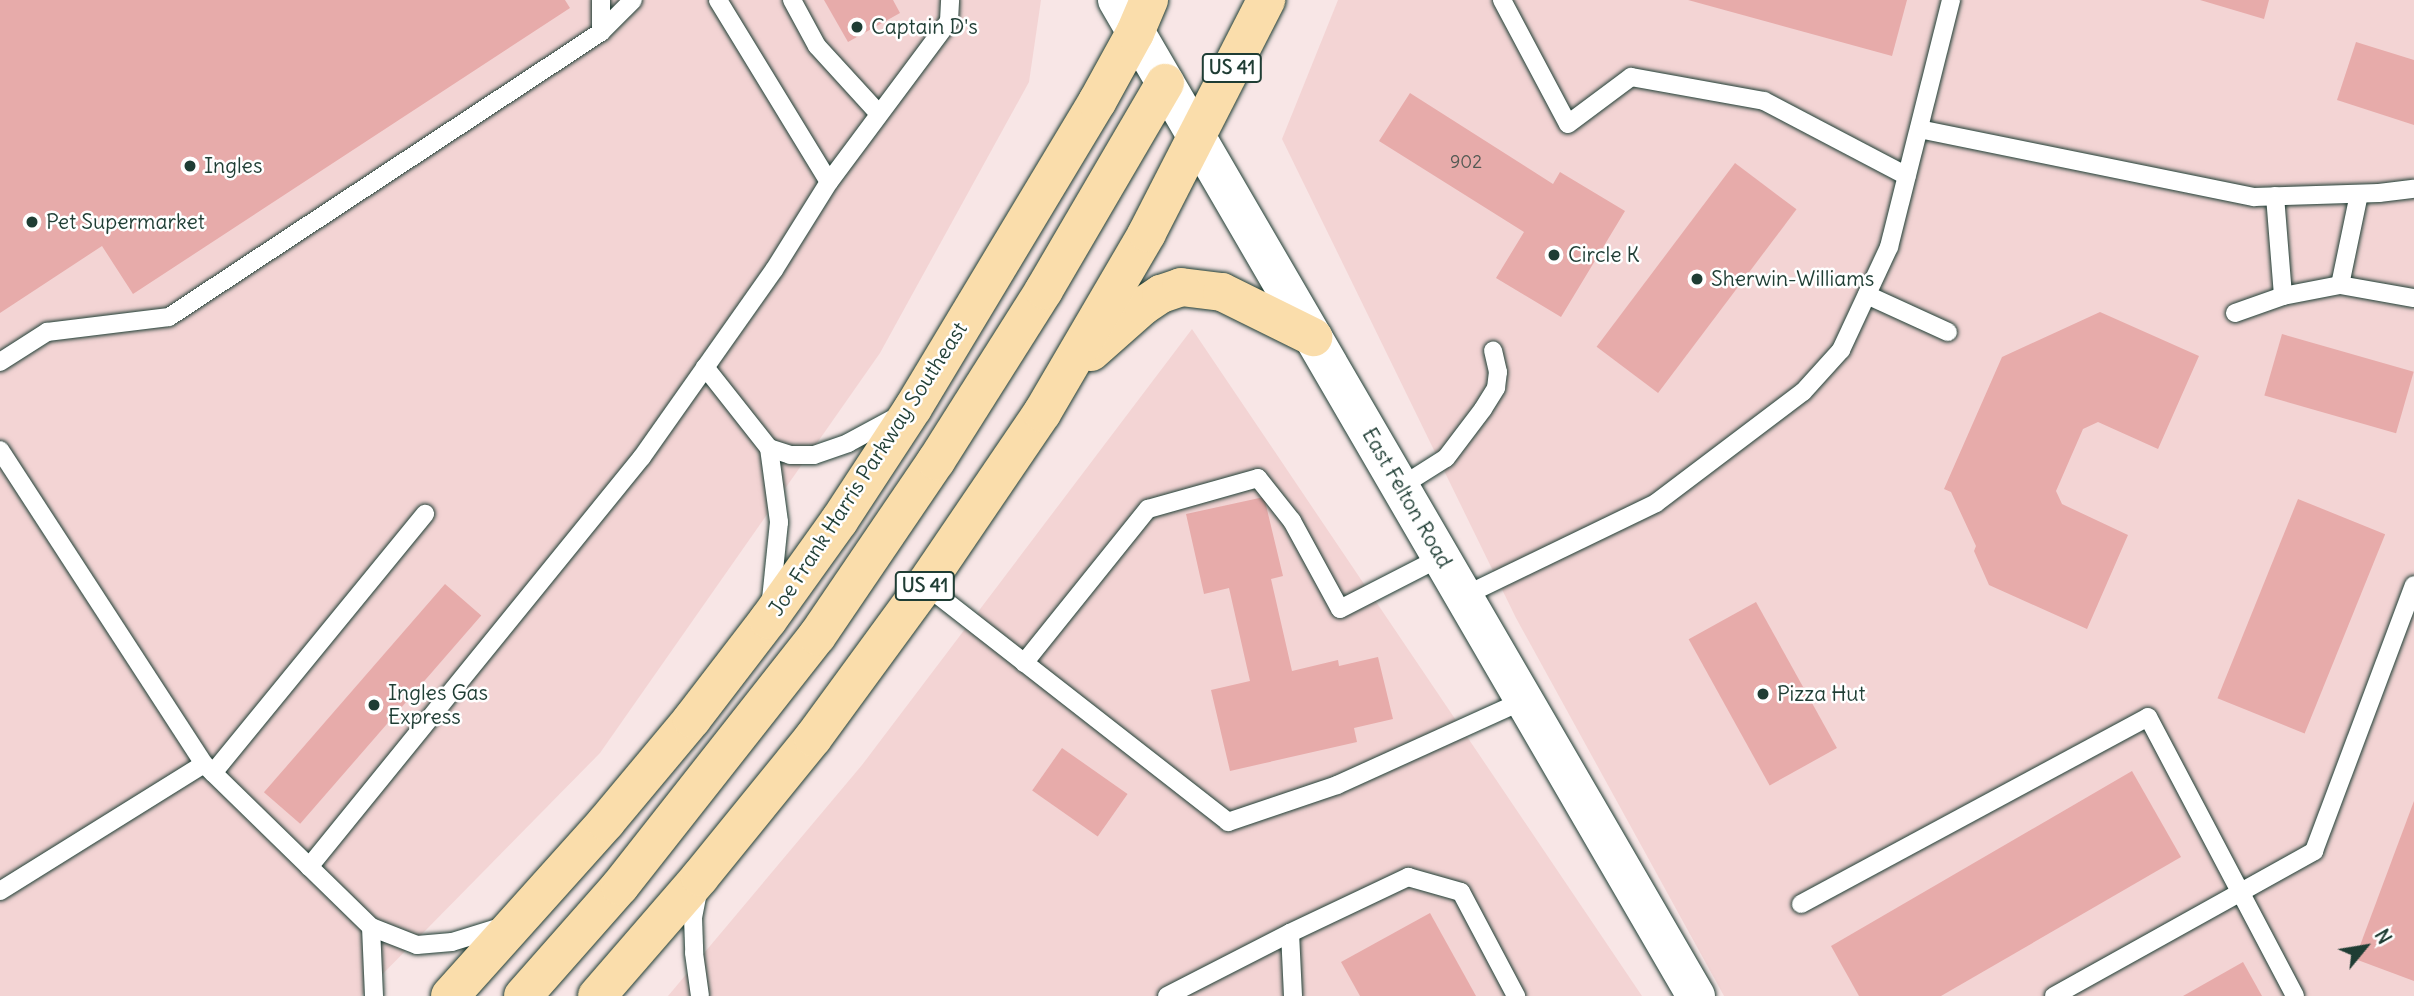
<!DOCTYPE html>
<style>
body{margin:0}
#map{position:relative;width:2414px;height:996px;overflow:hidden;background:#f8e6e6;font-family:Delius,sans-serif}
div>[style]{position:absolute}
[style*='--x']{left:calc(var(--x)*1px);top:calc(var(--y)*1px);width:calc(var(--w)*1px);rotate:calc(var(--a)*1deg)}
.built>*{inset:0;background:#f3d4d4}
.building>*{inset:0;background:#e7abaa;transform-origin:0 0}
.roads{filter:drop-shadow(0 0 2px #1f3d34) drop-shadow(0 0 2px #1f3d34)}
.lane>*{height:18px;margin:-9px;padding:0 9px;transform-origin:9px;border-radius:9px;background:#fff}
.secondary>*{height:38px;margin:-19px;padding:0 19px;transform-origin:19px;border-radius:19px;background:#fff}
.primary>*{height:38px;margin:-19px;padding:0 19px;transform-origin:19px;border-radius:19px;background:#faddab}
.dots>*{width:19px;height:19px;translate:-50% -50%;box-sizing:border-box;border:4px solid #fff;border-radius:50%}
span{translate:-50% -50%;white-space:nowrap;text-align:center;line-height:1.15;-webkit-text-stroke:5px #fff;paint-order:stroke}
.number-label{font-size:18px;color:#515852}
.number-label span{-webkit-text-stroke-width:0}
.shield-label span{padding:2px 5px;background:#fff;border:2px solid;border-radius:5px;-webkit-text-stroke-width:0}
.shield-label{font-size:19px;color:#1f3d34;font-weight:700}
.poi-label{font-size:21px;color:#1f3d34}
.left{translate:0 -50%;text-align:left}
.street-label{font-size:21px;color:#1f3d34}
.north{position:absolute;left:2330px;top:912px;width:70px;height:70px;-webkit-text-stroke:5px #fff;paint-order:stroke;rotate:60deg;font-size:19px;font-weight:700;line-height:28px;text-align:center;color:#1f3d34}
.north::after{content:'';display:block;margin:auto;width:24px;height:32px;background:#1f3d34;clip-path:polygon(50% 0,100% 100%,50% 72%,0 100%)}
</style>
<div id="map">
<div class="built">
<div style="clip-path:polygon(0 0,1041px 0,1029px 82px,880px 353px,600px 753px,361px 996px,0 996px)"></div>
<div style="clip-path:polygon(1338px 0,2414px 0,2414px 996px,1724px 996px,1516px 618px,1282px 139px)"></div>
<div style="clip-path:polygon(1192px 329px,1642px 996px,668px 996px,862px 765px)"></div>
</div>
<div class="building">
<div style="clip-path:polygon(0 0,565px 0,570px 8px,133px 294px,102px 246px,0 313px)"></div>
<div style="clip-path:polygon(824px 0,893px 0,900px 13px,848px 42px)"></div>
<div style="clip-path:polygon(1688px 0,1907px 0,1892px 56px)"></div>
<div style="clip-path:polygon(2200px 0,2269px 0,2264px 19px)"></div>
<div style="clip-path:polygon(2356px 42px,2414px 60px,2414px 125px,2337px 100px)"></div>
<div style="clip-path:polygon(1410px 93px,1553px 184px,1560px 172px,1625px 211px,1561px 317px,1496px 278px,1524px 232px,1379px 141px)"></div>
<div style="left:1735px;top:163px;width:77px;height:230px;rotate:37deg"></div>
<div style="clip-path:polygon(2100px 312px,2199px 356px,2158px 449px,2098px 422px,2083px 429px,2056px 491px,2062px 504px,2128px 535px,2087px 629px,1989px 585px,1974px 551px,1976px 546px,1951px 492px,1944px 489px,2002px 357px)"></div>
<div style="left:2282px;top:334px;width:137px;height:64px;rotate:16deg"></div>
<div style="clip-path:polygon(1264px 497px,1283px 576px,1271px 579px,1292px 671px,1338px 660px,1339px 666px,1378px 657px,1393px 719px,1354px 728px,1357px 742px,1230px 771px,1211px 690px,1250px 681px,1229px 588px,1204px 594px,1186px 514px)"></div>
<div style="left:2298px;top:499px;width:94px;height:215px;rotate:22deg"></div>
<div style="left:445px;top:584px;width:48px;height:276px;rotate:41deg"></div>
<div style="left:1756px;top:602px;width:167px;height:77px;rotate:61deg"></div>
<div style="left:1062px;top:748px;width:80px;height:52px;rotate:35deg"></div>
<div style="clip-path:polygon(2132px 771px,2181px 857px,1941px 996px,1859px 996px,1831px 946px)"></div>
<div style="clip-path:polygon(2414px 801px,2414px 981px,2355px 959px)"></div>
<div style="clip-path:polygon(1430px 913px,1476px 996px,1360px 996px,1341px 962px)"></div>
<div style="clip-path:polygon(2243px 962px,2262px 996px,2183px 996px)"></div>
</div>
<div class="roads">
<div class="lane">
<div style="--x:601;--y:0;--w:32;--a:90"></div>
<div style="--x:792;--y:0;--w:52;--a:61.5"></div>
<div style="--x:817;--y:46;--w:92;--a:47.6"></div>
<div style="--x:1502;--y:0;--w:140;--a:62"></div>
<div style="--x:1568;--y:124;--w:79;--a:-36.7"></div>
<div style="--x:1631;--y:77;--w:135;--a:10.2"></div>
<div style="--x:1764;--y:101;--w:161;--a:27.7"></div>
<div style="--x:1919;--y:129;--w:342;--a:11.5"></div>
<div style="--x:2254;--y:197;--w:125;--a:-1.8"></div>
<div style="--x:2379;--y:193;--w:35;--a:-7"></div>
<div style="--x:829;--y:182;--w:201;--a:-53.3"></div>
<div style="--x:949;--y:21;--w:21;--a:-87"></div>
<div style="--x:2275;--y:196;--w:100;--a:85.4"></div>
<div style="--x:2340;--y:285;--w:93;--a:-78.2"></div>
<div style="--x:1867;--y:295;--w:89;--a:24.6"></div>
<div style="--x:2235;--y:313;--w:51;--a:-19.5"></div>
<div style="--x:2283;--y:296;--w:58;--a:-10.9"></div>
<div style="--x:2340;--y:285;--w:75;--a:10"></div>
<div style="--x:0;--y:362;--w:56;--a:-32.6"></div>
<div style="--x:47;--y:332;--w:123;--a:-7"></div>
<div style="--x:169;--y:317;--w:518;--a:-33.41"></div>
<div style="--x:601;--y:32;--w:45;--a:-45"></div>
<div style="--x:705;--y:367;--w:103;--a:51.7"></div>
<div style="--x:769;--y:448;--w:75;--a:82.3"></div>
<div style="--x:779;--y:522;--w:78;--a:95.9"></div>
<div style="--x:769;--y:448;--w:22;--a:18"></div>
<div style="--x:790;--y:455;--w:24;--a:0"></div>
<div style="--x:814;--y:455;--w:36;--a:-19"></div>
<div style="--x:848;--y:443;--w:57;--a:-28.4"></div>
<div style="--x:0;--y:450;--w:374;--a:57"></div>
<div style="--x:1400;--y:487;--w:54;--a:-32.2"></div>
<div style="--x:1446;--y:458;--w:61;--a:-52.9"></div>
<div style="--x:1483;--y:409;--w:25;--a:-58"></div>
<div style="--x:1496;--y:388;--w:16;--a:-83"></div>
<div style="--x:1498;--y:372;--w:22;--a:-103"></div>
<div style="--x:925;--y:585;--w:385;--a:38"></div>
<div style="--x:1228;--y:822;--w:115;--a:-18.7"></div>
<div style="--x:1337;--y:785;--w:205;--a:-24.4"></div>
<div style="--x:1464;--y:596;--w:213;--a:-25.8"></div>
<div style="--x:1656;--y:503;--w:184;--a:-37.1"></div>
<div style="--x:1803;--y:392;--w:57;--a:-47.9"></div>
<div style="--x:1841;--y:350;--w:114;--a:-65"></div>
<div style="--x:1889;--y:247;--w:255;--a:-75.9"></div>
<div style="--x:1024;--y:663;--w:198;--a:-51.2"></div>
<div style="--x:1148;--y:509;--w:114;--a:-15.7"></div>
<div style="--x:1258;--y:478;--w:55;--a:51.7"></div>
<div style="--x:1292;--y:521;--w:100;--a:61.4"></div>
<div style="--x:1340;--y:609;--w:114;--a:-27.2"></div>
<div style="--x:213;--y:773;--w:335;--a:-50.7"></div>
<div style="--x:309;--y:867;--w:528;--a:-50.92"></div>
<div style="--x:642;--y:457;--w:229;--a:-54.8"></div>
<div style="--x:774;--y:270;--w:104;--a:-58"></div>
<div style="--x:829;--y:182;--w:213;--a:-121.4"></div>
<div style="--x:0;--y:891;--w:240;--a:-31.9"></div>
<div style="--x:204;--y:764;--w:233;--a:44.3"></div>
<div style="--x:371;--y:927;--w:49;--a:21.4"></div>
<div style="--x:417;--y:945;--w:35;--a:-5"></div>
<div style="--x:452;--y:942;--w:54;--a:-17.1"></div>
<div style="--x:698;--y:892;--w:25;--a:101"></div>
<div style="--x:693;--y:917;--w:36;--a:88"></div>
<div style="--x:694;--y:953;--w:43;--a:82.1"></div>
<div style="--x:1801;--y:904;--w:394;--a:-28.3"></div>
<div style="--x:2148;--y:717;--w:315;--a:62.2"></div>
<div style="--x:371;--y:927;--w:69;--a:87.5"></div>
<div style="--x:1167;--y:996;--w:138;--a:-27.1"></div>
<div style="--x:1293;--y:996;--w:63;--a:-92.7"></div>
<div style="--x:1290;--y:933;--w:131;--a:-25.4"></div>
<div style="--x:1408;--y:877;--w:55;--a:15.8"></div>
<div style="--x:1461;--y:892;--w:118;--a:62.1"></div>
<div style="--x:2054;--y:996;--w:298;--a:-29.1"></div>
<div style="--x:2314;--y:851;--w:284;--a:-69.4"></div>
</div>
<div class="secondary">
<div style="--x:1117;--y:0;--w:1152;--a:59.83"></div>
</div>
<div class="primary">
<div style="--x:1091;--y:352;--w:69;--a:-41.5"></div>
<div style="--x:1143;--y:306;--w:22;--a:-34"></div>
<div style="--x:1161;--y:294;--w:21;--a:-19"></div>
<div style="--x:1181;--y:287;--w:41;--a:7"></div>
<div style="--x:1222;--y:292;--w:102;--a:26.3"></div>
<div style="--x:450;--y:996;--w:234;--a:-48.1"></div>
<div style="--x:606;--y:822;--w:134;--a:-50.1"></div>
<div style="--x:692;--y:719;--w:125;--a:-52.5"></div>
<div style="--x:768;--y:620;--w:122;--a:-54.4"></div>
<div style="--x:839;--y:521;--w:135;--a:-56.8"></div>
<div style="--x:913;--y:408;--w:357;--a:-59"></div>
<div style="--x:1097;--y:102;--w:79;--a:-61.2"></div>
<div style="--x:1135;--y:33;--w:36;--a:-67"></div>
<div style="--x:523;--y:996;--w:147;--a:-48.6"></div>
<div style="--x:620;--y:886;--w:318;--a:-51.8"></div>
<div style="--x:817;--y:636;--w:212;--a:-55.8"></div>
<div style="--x:936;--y:461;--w:202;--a:-57.7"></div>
<div style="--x:1044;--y:290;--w:240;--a:-59.7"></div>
<div style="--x:597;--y:996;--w:157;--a:-49.1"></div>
<div style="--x:700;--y:877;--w:179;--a:-50.9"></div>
<div style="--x:813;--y:738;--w:190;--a:-53.8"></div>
<div style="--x:925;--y:585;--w:208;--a:-55.8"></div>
<div style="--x:1042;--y:413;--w:208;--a:-59.7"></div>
<div style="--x:1147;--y:233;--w:262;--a:-62.9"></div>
</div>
</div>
<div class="dots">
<div style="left:857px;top:27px;background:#1f3d34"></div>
<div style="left:190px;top:166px;background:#1f3d34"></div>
<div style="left:32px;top:222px;background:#1f3d34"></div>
<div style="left:1554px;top:255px;background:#1f3d34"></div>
<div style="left:1697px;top:279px;background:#1f3d34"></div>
<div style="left:1763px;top:694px;background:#1f3d34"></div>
<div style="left:374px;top:705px;background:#1f3d34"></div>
</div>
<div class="number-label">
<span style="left:1466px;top:162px">902</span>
</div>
<div class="shield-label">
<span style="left:1232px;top:68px">US 41</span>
<span style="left:925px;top:586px">US 41</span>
</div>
<div class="poi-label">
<span class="left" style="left:871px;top:27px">Captain D's</span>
<span class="left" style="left:204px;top:166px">Ingles</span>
<span class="left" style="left:46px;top:222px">Pet Supermarket</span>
<span class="left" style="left:1568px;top:255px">Circle K</span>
<span class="left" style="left:1711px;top:279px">Sherwin-Williams</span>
<span class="left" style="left:388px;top:705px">Ingles Gas<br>Express</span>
<span class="left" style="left:1777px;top:694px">Pizza Hut</span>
</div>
<div class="street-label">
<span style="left:868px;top:469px;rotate:-57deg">Joe Frank Harris Parkway Southeast</span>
<span style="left:1407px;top:498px;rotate:60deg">East Felton Road</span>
</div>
<div class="north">N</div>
</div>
